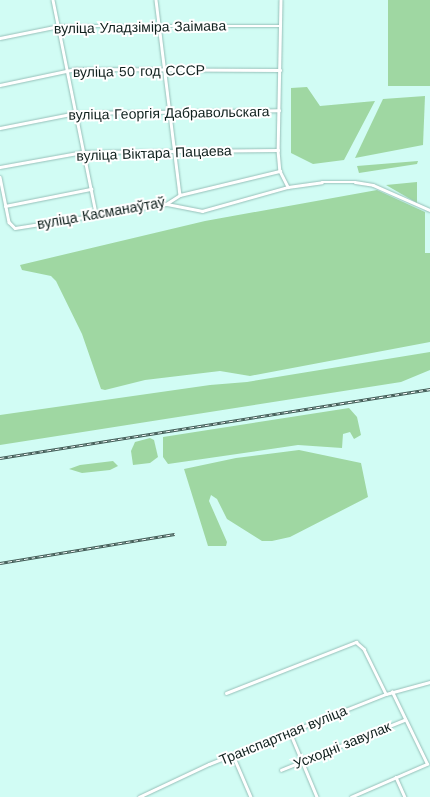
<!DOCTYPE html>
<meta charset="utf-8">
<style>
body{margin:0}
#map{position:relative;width:430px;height:797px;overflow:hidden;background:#d1fcf4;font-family:"Work Sans",sans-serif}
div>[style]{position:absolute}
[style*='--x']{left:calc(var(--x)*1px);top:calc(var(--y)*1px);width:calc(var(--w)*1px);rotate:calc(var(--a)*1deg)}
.green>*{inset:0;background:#9fd7a2;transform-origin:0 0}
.roads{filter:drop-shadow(0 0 1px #96c0b9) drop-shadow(0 0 1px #96c0b9)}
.street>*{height:2.5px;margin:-1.25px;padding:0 1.25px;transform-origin:1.25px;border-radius:1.25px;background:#fff}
.rail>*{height:3px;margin-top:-1.5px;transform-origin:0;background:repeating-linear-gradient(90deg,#fff 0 4px,#415954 0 8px);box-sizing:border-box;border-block:1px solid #415954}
span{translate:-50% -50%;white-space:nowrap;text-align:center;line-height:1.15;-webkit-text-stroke:4px #fff;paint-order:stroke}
.street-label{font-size:14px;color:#0f201d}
</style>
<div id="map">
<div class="green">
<div style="left:388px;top:0;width:42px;height:86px"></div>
<div style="clip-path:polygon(307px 87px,320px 106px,375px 101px,344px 160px,313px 164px,291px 153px,291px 88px)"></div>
<div style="clip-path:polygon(425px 96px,423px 145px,355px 158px,383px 99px)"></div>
<div style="clip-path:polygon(418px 161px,417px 164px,359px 173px,357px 166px)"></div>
<div style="clip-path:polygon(417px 182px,417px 203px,386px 185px)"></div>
<div style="clip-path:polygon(377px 190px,425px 212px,425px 253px,430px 253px,430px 342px,250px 376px,220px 371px,145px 380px,105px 390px,101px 389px,82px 334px,56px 281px,51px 276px,22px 270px,20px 265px,205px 221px)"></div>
<div style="clip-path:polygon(430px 352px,430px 370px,401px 382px,0 445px,0 415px,210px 385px,247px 382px)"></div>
<div style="clip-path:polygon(349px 408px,357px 417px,361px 435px,354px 439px,350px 432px,343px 434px,342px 448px,298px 445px,168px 464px,163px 457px,163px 437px)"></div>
<div style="clip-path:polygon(150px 438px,154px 440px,158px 457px,150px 463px,133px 465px,131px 451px,135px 442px)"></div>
<div style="clip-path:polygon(299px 450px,361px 463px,368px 497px,290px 537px,272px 541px,262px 541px,227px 519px,217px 499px,211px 495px,209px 501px,227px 542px,226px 546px,208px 546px,184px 469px,236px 458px)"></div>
<div style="clip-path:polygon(113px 461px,118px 466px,110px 470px,82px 473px,69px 469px,80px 465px)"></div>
</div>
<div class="roads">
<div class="street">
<div style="--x:53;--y:0;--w:218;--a:78.6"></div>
<div style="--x:156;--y:0;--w:196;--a:83"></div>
<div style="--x:281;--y:0;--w:150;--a:91.1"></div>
<div style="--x:278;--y:150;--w:21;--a:85"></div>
<div style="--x:280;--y:171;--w:18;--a:63"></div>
<div style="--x:0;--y:38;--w:60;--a:-11.5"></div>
<div style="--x:59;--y:26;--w:222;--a:0"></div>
<div style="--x:0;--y:85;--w:78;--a:-11.9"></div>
<div style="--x:76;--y:69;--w:204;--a:0.3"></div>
<div style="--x:0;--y:128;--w:77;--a:-11.2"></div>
<div style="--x:76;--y:113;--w:203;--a:-0.8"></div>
<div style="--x:0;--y:167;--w:84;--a:-10.2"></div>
<div style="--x:83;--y:152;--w:195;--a:-0.6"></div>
<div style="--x:0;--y:177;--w:46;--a:78.7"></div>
<div style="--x:9;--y:222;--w:8;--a:45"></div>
<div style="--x:15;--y:228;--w:153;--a:-9"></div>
<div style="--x:166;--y:204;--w:17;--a:-33"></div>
<div style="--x:180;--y:195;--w:103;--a:-13.5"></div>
<div style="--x:167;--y:204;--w:36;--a:11"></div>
<div style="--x:202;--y:211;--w:89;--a:-15.6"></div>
<div style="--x:288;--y:187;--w:34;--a:-8"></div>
<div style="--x:322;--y:182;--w:33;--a:0"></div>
<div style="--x:355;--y:182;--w:18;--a:9"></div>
<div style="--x:373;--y:185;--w:62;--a:23.7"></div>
<div style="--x:5;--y:206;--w:88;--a:-11.2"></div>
<div style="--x:226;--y:693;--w:140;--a:-21.4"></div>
<div style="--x:356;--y:642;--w:11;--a:41"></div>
<div style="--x:364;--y:649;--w:50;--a:63.9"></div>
<div style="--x:290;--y:732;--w:70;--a:67.4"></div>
<div style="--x:233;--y:755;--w:46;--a:66.8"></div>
<div style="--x:281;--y:770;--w:133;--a:-22.1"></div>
<div style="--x:396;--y:777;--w:22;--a:66"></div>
<div style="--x:139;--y:797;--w:77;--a:-25.2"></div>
<div style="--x:209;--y:764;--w:190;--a:-21.6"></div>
<div style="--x:386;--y:694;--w:46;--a:-15.3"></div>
<div style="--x:351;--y:797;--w:83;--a:-23.5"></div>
<div style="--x:427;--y:764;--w:80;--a:-115.9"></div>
</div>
</div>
<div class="rail">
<div style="--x:0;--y:458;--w:436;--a:-9.1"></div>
<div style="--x:0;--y:563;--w:177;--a:-9.4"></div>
</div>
<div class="street-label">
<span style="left:140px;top:27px;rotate:-1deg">вуліца Уладзіміра Заімава</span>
<span style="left:139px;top:71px;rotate:-1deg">вуліца 50 год СССР</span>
<span style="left:169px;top:113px;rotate:-1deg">вуліца Георгія Дабравольскага</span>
<span style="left:154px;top:153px;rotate:-2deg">вуліца Віктара Пацаева</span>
<span style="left:101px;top:213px;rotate:-10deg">вуліца Касманаўтаў</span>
<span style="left:283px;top:735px;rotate:-22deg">Транспартная вуліца</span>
<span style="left:342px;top:745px;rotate:-22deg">Усходні завулак</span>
</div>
</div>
